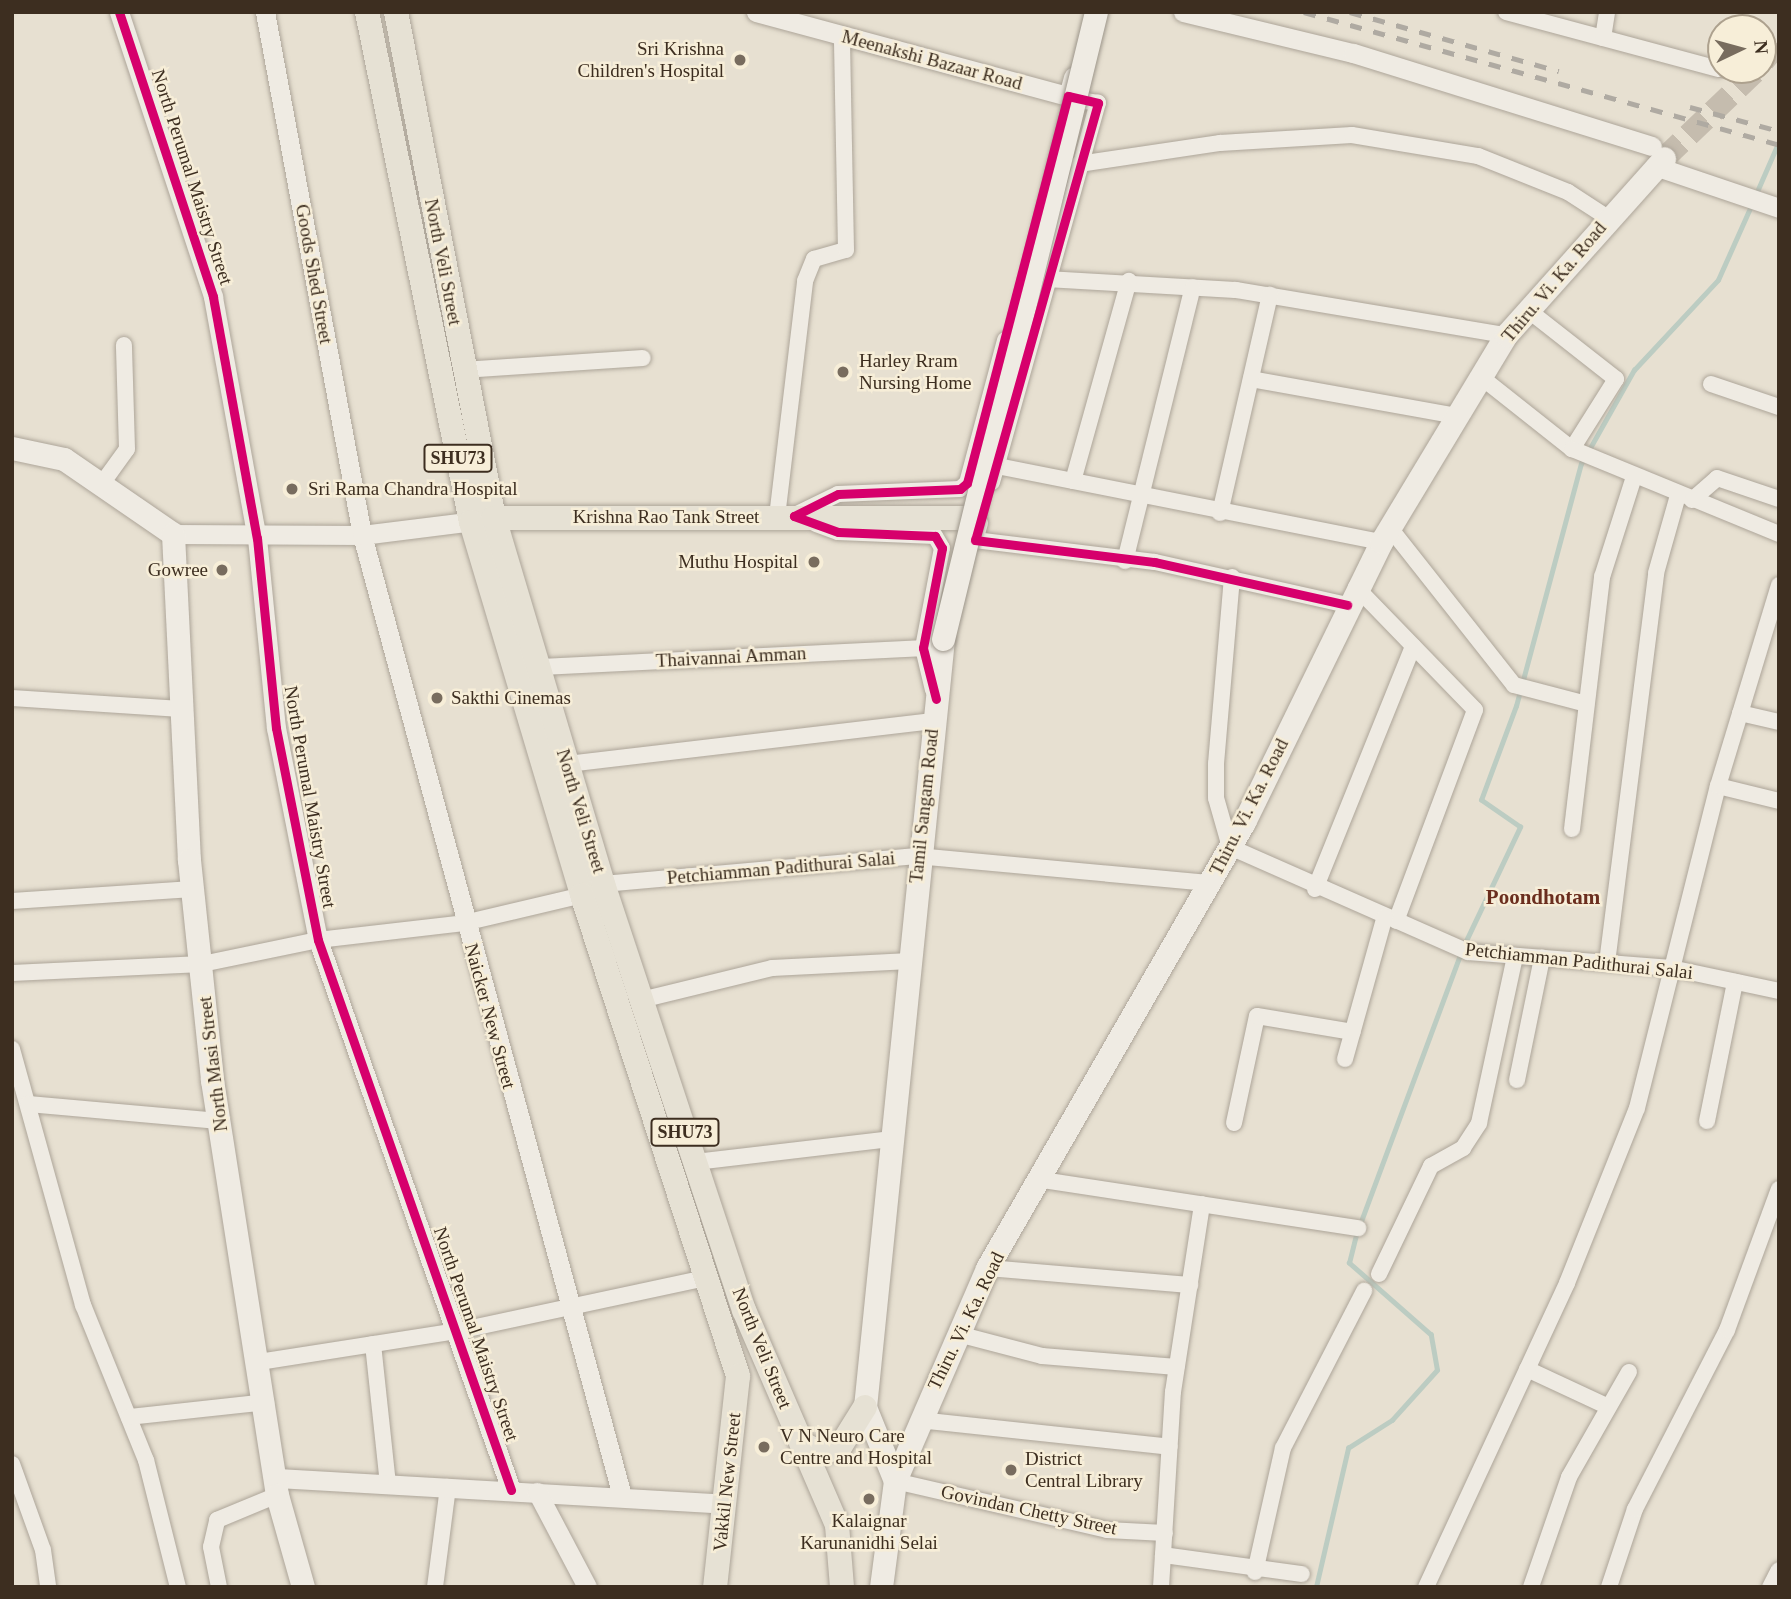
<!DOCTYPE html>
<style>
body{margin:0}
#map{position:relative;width:1791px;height:1599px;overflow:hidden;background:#e7e0d1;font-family:"Times New Roman",serif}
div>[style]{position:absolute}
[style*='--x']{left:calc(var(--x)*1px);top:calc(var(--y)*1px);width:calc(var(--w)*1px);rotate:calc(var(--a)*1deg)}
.stream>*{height:4.5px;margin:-2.25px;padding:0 2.25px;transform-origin:2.25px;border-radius:2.25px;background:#bcccc2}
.minor-tunnel>*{height:16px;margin-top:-8px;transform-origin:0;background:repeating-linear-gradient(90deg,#c5bcae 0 16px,transparent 0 24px)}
.secondary-tunnel>*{height:23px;margin-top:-11.5px;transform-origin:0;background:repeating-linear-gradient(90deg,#c5bcae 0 23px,transparent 0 34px)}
.roads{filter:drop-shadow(0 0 2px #ada599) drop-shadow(0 0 2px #ada599)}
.minor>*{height:16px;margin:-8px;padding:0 8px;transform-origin:8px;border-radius:8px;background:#efebe3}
.tertiary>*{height:19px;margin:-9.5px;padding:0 9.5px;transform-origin:9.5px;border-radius:9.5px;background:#efebe3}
.secondary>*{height:23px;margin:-11.5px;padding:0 11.5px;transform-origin:11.5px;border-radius:11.5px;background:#efebe3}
.primary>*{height:24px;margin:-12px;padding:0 12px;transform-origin:12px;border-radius:12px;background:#e6e1d4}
.rail>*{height:4.5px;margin-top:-2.25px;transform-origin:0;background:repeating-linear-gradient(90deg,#afaaa2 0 12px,transparent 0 24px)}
.bridges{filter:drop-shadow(0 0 2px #9c958a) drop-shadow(0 0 2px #9c958a)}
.secondary-bridge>*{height:23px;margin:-11.5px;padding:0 11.5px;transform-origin:11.5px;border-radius:11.5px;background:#efebe3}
.cycleway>*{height:9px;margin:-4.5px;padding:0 4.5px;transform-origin:4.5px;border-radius:4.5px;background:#d6006c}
.dots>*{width:19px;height:19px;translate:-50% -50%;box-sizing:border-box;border:4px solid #f7eed8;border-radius:50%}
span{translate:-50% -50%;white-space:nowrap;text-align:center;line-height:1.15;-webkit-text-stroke:5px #f7eed8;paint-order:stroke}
.shield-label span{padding:2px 5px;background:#f7eed8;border:2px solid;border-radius:5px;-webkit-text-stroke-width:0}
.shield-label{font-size:18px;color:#3d2e20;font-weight:700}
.poi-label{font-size:19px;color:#3d2e20}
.right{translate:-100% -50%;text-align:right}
.left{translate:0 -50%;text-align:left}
.street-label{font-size:19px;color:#3d2e20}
.neighbourhood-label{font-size:21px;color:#6b2e1e;font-weight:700}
.frame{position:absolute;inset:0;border:14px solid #3d2e20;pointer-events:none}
.north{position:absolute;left:1707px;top:14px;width:70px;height:70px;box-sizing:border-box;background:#f7eed8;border:2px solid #ada18e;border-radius:50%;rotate:85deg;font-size:19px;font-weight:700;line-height:28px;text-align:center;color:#3d2e20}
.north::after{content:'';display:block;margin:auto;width:24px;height:32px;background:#786c5e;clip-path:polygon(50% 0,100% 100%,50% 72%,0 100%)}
</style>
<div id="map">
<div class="stream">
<div style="--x:1756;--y:194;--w:58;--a:-66.5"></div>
<div style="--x:1464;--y:945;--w:131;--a:-64.6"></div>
<div style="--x:1520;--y:827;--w:47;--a:-145.3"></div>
<div style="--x:1481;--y:800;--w:100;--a:-69.6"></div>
<div style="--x:1516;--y:706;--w:251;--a:-75"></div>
<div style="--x:1581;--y:464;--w:108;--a:-60.6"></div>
<div style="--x:1634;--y:370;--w:123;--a:-47"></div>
<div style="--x:1718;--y:280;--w:81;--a:-66"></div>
<div style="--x:1360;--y:1224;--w:289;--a:-69.6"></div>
<div style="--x:1316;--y:1587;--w:143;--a:-77"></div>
<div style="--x:1348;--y:1448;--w:52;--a:-32.5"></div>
<div style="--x:1392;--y:1420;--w:67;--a:-48"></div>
<div style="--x:1437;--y:1370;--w:36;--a:-100"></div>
<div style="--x:1431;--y:1335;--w:109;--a:-138.7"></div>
<div style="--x:1349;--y:1263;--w:32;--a:-76"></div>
</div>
<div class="minor-tunnel">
<div style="--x:1718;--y:69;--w:33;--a:16"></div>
</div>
<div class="secondary-tunnel">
<div style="--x:1763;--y:61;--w:26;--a:-51"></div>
<div style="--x:1664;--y:158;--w:127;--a:-43.7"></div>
</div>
<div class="roads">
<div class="minor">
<div style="--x:1506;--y:12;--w:220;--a:15"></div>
<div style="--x:1603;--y:38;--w:26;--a:-81"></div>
<div style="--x:1079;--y:164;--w:143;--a:-8.5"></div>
<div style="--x:1220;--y:143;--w:132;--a:-3.5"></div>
<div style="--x:1352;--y:135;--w:128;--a:9.5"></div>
<div style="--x:1478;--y:156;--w:97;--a:21.8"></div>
<div style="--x:1568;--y:192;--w:48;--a:33"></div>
<div style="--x:1046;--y:279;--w:190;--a:3.3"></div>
<div style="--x:1236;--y:290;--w:274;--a:9.5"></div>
<div style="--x:1528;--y:310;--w:112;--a:38.1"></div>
<div style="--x:1616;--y:379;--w:83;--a:122.2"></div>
<div style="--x:463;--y:370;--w:180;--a:-3.8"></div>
<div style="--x:1481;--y:377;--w:116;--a:38.4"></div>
<div style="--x:1572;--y:449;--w:224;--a:22.3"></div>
<div style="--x:1251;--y:379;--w:209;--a:10.2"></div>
<div style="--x:1711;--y:384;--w:72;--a:18.7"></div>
<div style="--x:997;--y:466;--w:391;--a:11.2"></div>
<div style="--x:1073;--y:481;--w:208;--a:-74.4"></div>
<div style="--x:992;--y:482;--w:394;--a:-74.4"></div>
<div style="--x:1098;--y:103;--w:31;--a:-171"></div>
<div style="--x:101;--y:485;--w:44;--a:-54.2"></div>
<div style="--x:127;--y:449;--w:104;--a:-91.7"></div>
<div style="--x:1692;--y:500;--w:33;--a:-41"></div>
<div style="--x:1717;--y:478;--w:65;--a:18.7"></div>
<div style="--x:1220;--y:513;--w:224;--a:-77.1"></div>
<div style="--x:795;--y:515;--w:48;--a:-26"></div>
<div style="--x:838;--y:494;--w:122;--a:-2.3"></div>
<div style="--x:960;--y:489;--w:9;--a:-41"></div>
<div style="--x:967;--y:483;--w:148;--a:-75.1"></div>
<div style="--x:777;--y:517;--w:238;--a:-83.2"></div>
<div style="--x:805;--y:281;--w:24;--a:-68"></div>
<div style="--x:814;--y:259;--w:33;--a:-16"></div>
<div style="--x:846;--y:250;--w:214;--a:-91.1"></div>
<div style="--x:980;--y:523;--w:18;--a:106"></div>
<div style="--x:975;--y:540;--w:181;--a:7"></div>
<div style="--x:1155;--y:562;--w:197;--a:12.6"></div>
<div style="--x:816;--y:524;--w:23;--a:20"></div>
<div style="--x:838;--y:532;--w:97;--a:2.4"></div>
<div style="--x:935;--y:536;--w:14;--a:60"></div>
<div style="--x:942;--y:548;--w:102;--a:100.8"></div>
<div style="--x:923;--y:648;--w:43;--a:76.6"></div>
<div style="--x:1390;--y:528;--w:200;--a:51.7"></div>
<div style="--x:1514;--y:685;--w:71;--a:14.6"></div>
<div style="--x:1125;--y:561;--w:282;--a:-76.1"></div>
<div style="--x:1232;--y:577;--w:188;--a:94.9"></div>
<div style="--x:1216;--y:764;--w:34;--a:90"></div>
<div style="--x:1216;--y:798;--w:51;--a:74.1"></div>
<div style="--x:1230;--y:847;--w:260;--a:23.8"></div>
<div style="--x:1468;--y:952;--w:204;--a:4.5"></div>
<div style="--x:1671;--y:968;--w:110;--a:12"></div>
<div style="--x:1356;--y:587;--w:171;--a:45.9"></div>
<div style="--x:1475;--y:710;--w:225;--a:110.5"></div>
<div style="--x:539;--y:667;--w:384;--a:-2.8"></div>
<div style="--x:12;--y:698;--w:169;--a:3.7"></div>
<div style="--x:1740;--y:713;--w:40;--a:13"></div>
<div style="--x:567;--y:764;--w:369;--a:-6.7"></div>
<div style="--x:1718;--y:786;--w:63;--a:13.8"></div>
<div style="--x:1572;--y:829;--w:254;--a:-83.2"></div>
<div style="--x:1602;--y:577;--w:105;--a:-72.3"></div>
<div style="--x:603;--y:884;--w:315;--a:-5.1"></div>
<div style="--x:917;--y:856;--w:293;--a:5.3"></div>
<div style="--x:1315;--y:889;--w:262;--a:-68"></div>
<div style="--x:12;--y:901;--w:181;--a:-3.8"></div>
<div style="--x:1607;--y:963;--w:393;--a:-82.8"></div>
<div style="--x:1656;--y:573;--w:81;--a:-74.2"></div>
<div style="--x:12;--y:973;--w:190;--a:-2.7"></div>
<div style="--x:202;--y:964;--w:118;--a:-11.7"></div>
<div style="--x:318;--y:940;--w:147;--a:-6.6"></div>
<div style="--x:464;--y:923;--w:121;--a:-13.3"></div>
<div style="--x:641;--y:1000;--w:135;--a:-13.7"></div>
<div style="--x:772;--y:968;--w:138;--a:-2.9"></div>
<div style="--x:12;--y:1049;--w:266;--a:74.5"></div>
<div style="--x:83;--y:1305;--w:167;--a:67.9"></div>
<div style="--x:146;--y:1460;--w:131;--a:75.9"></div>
<div style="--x:1345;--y:1059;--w:148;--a:-74.4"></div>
<div style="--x:1517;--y:1080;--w:125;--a:-78.4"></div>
<div style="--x:28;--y:1104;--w:192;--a:5.1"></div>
<div style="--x:1707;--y:1121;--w:142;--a:-78.6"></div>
<div style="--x:1234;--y:1123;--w:109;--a:-77.9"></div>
<div style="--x:1257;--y:1016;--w:97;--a:9.5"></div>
<div style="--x:695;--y:1162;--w:197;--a:-6.7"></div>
<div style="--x:1043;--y:1180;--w:319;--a:8.7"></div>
<div style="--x:987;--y:1268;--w:204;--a:4.8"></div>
<div style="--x:1379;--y:1274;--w:120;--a:-64.3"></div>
<div style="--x:1431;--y:1166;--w:37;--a:-29"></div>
<div style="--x:1463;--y:1148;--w:30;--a:-57"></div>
<div style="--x:1479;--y:1123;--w:171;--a:-77.8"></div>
<div style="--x:958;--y:1334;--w:87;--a:14.7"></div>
<div style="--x:1042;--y:1356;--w:135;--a:4.7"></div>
<div style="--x:373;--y:1344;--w:141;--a:83.9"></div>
<div style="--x:259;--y:1362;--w:201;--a:-8.9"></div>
<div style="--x:458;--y:1331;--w:254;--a:-12.1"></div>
<div style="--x:1527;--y:1369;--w:90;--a:24.9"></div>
<div style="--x:129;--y:1417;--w:138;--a:-6.2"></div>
<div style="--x:919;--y:1420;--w:252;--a:6.1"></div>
<div style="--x:12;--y:1464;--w:91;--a:70.2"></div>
<div style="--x:43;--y:1550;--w:37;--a:82"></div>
<div style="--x:895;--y:1481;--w:218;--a:13"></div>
<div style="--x:1107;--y:1530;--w:58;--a:3"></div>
<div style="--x:1163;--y:1555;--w:140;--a:7.8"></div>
<div style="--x:1255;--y:1572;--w:127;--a:-77.3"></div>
<div style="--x:1283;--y:1448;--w:177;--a:-62.7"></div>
<div style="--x:219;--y:1587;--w:41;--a:-101.3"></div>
<div style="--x:211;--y:1547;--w:28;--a:-77"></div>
<div style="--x:217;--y:1520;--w:65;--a:-22.6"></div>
<div style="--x:435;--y:1587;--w:101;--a:-82.6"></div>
<div style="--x:1161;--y:1587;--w:195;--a:-86.5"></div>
<div style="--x:1173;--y:1392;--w:190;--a:-81.2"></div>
<div style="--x:1426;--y:1587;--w:335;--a:-65.1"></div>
<div style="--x:1567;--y:1283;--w:188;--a:-68.2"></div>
<div style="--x:1637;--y:1108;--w:332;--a:-75.9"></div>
<div style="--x:1718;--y:786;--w:210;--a:-73.1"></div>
<div style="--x:1531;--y:1587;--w:116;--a:-70.9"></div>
<div style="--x:1569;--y:1477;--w:121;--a:-60.3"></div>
<div style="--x:1609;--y:1587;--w:82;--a:-71.6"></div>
<div style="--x:1635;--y:1509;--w:201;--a:-62.8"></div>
<div style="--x:1727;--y:1330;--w:150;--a:-69.8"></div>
</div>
<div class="tertiary">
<div style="--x:119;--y:12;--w:300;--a:71.7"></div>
<div style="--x:213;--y:297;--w:245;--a:79.7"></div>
<div style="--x:257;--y:538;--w:191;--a:84.3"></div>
<div style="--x:276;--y:728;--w:216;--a:78.8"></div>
<div style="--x:318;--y:940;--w:583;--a:70.66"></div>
<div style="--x:265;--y:12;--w:532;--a:79.49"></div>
<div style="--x:362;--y:535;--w:996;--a:74.86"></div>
<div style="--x:756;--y:12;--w:323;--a:15.1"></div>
<div style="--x:1068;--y:96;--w:20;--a:-75"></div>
<div style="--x:1183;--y:12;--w:175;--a:13.6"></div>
<div style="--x:1353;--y:53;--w:313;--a:17.3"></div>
<div style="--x:1655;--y:166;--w:131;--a:18.7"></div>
<div style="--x:173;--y:534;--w:189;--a:0.3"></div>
<div style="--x:362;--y:535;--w:122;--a:-7.1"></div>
<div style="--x:278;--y:1478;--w:447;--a:3.3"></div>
<div style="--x:537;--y:1492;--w:107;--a:62.2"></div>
<div style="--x:1771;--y:1587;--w:18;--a:-63"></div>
</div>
<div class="secondary">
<div style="--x:12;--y:448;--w:53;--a:11.9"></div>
<div style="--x:64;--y:459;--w:132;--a:34.5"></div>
<div style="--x:173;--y:534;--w:326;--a:87.2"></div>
<div style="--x:189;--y:860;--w:221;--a:84"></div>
<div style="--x:212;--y:1080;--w:420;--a:81.1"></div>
<div style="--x:277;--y:1495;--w:96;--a:74.2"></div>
<div style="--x:895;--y:1481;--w:232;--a:-66.6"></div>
<div style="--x:987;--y:1268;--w:515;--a:-60.05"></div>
<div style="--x:1244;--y:822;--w:312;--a:-63.9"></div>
<div style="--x:1381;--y:542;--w:242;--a:-58.9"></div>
<div style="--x:1506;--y:335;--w:237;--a:-48.2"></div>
<div style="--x:881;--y:1587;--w:107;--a:-82.5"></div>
<div style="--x:895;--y:1481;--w:80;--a:-112.1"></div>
<div style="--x:865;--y:1407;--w:772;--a:-84.2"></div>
</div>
<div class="primary">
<div style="--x:367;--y:12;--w:520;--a:78.47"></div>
<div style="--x:471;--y:522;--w:389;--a:73.4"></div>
<div style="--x:582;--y:895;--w:506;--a:72.03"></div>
<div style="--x:738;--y:1376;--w:212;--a:96.2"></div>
<div style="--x:396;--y:12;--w:515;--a:79.04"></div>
<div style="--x:494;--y:518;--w:382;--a:73.4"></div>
<div style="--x:603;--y:884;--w:449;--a:71.7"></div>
<div style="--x:744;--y:1310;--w:234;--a:66.6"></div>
<div style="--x:837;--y:1525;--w:62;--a:85.4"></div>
<div style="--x:494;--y:518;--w:479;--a:0"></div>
<div style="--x:801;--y:1443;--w:22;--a:27"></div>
<div style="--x:821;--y:1453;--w:20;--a:-18"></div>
<div style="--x:840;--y:1447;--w:47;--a:-58"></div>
</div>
</div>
<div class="rail">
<div style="--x:1304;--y:12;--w:493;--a:15.6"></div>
<div style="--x:1350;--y:12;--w:217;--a:15.8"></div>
<div style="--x:1690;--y:107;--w:92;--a:15.1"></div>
</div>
<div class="bridges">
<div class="secondary-bridge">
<div style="--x:943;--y:639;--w:645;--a:-76.29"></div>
</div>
</div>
<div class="cycleway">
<div style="--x:119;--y:12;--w:300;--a:71.7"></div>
<div style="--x:213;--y:297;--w:245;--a:79.7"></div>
<div style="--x:257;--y:538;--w:191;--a:84.3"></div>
<div style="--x:276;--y:728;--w:216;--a:78.8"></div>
<div style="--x:318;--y:940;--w:583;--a:70.66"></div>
<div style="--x:936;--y:699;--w:53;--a:-104.3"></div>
<div style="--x:923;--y:648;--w:102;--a:-79.2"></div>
<div style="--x:942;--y:548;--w:14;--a:-120"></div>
<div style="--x:935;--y:536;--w:97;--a:-177.6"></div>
<div style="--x:838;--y:532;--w:47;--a:-160"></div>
<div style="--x:794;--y:516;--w:49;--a:-26.6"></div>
<div style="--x:838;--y:494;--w:122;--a:-2.3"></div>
<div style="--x:960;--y:489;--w:9;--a:-41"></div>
<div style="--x:967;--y:483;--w:400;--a:-75.4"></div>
<div style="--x:1068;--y:96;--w:31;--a:13"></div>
<div style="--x:1098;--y:103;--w:454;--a:105.7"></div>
<div style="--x:975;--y:540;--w:181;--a:7"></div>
<div style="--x:1155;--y:562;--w:197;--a:12.6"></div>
</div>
<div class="dots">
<div style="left:740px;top:60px;background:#786c5e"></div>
<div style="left:843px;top:372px;background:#786c5e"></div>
<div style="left:292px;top:489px;background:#786c5e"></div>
<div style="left:814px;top:562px;background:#786c5e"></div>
<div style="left:222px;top:570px;background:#786c5e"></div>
<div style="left:437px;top:698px;background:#786c5e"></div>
<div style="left:764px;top:1447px;background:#786c5e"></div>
<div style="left:1011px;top:1470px;background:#786c5e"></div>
<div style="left:869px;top:1499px;background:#786c5e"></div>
</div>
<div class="shield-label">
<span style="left:458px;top:458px">SHU73</span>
<span style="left:685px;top:1132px">SHU73</span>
</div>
<div class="poi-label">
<span class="right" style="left:724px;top:60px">Sri Krishna<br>Children's Hospital</span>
<span class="left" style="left:859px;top:372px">Harley Rram<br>Nursing Home</span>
<span class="left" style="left:308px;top:489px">Sri Rama Chandra Hospital</span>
<span class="right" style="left:798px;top:562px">Muthu Hospital</span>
<span class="right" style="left:208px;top:570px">Gowree</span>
<span class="left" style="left:451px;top:698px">Sakthi Cinemas</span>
<span class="left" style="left:780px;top:1447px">V N Neuro Care<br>Centre and Hospital</span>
<span class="left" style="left:1025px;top:1470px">District<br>Central Library</span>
<span style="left:869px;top:1532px">Kalaignar<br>Karunanidhi Selai</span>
</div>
<div class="street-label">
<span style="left:932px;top:60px;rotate:15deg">Meenakshi Bazaar Road</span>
<span style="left:192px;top:177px;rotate:72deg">North Perumal Maistry Street</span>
<span style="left:443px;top:262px;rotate:79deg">North Veli Street</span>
<span style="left:314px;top:274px;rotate:80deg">Goods Shed Street</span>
<span style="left:1554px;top:282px;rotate:-50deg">Thiru. Vi. Ka. Road</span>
<span style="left:666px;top:517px">Krishna Rao Tank Street</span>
<span style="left:731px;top:657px;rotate:-3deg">Thaivannai Amman</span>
<span style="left:310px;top:797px;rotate:80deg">North Perumal Maistry Street</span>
<span style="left:924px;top:806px;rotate:-84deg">Tamil Sangam Road</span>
<span style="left:1249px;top:807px;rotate:-63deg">Thiru. Vi. Ka. Road</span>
<span style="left:581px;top:811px;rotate:73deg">North Veli Street</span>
<span style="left:781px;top:868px;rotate:-5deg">Petchiamman Padithurai Salai</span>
<span style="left:1579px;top:961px;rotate:6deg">Petchiamman Padithurai Salai</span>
<span style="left:490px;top:1016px;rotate:75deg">Naicker New Street</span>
<span style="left:213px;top:1064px;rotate:-97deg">North Masi Street</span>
<span style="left:966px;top:1321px;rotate:-64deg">Thiru. Vi. Ka. Road</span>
<span style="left:476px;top:1334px;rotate:71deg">North Perumal Maistry Street</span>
<span style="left:762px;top:1348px;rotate:68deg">North Veli Street</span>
<span style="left:727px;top:1482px;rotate:-84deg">Vakkil New Street</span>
<span style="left:1029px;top:1510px;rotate:12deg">Govindan Chetty Street</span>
</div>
<div class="neighbourhood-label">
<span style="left:1543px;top:897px">Poondhotam</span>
</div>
<div class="frame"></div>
<div class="north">N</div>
</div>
